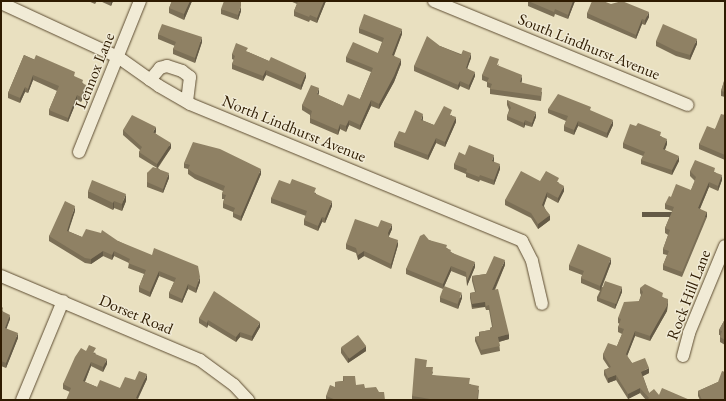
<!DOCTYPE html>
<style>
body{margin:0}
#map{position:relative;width:726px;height:401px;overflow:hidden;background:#e9e0c0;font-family:"EB Garamond",serif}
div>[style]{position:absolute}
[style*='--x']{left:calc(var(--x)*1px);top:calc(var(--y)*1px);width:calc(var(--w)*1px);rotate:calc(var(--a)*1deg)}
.roads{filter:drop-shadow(0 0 1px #5d4c31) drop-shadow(0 0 1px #5d4c31)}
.minor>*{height:12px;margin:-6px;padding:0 6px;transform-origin:6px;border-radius:6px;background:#f1ebd6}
.wall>*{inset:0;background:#7b6f56}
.shaded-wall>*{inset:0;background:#645a46;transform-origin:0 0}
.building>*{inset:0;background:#8f8164;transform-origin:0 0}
span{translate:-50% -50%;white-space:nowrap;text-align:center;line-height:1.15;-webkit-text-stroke:3px #f1ebd6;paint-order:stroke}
.street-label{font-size:16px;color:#2e1b01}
.frame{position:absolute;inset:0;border:2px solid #2e1b01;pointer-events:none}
</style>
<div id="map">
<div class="roads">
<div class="minor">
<div style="--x:434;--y:1;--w:274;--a:22.3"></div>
<div style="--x:1;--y:3;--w:129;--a:24.8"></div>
<div style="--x:118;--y:57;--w:50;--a:35.3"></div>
<div style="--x:159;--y:86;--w:36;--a:30"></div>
<div style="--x:190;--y:104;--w:359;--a:22.4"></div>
<div style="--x:522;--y:241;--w:22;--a:63"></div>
<div style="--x:532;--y:261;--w:44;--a:76.9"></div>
<div style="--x:150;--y:80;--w:16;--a:-50"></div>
<div style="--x:160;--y:68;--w:7;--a:-16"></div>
<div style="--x:167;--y:66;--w:16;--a:18"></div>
<div style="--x:182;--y:71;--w:10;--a:37"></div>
<div style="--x:190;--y:77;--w:25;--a:97"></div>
<div style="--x:79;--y:152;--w:163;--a:-68"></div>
<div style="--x:1;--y:276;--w:216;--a:22.9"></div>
<div style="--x:200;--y:360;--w:42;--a:36.3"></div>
<div style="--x:234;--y:385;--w:21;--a:47"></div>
<div style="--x:683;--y:356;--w:24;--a:-75"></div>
<div style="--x:689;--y:333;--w:94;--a:-67.5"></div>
<div style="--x:22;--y:400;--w:107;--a:-67.5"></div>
</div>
</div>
<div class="wall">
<div style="clip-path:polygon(88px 1px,97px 1px,95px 4px)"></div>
<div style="clip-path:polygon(100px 1px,113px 1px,111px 6px)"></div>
<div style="clip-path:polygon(172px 1px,192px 1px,184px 20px,169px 13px,169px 8px)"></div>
<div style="clip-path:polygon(290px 1px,326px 1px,317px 23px,310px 20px,309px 22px,294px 16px,294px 11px,297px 4px)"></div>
<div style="clip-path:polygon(528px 1px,575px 1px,568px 19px,555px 14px,554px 17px,528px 6px)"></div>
<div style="clip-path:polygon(611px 4px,649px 17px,645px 25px,642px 24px,636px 39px,587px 18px,587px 13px)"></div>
<div style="clip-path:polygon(221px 9px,241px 11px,238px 20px,221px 14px)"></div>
<div style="clip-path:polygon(359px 28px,402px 34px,394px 56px,401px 64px,394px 82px,379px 109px,371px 106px,360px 130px,349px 125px,346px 132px,340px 129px,338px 135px,310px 123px,310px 115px,302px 110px,302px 105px,319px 93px,318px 95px,343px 106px,360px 99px,371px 72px,346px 62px,346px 57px,378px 53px,382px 42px,359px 33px)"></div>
<div style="clip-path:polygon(158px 34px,202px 42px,195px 63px,173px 54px,173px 49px,175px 46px,158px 39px)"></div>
<div style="clip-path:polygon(656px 41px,697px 44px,690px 60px,676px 56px,656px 46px)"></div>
<div style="clip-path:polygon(440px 46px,471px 58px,467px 68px,475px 76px,469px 90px,460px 86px,458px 90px,414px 71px,414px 66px)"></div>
<div style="clip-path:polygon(248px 52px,306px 77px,301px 90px,266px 75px,263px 81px,232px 69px,232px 64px,234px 60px,232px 59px,232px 54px)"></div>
<div style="clip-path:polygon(24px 55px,75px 77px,83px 83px,86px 89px,81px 102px,77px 100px,68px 122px,49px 115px,49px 110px,57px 91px,33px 80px,28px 93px,25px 92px,20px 103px,8px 98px,8px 93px)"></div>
<div style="clip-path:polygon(499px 64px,498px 66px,522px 80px,521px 83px,542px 92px,541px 101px,490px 94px,490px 88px,487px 87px,487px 82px,482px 80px,482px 75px)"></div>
<div style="clip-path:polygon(725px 78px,725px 97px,721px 96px,721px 91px)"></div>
<div style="clip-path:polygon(507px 100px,536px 117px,532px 127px,525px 125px,524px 128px,507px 120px,507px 116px,509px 110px,507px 105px)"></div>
<div style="clip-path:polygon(548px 109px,591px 111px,613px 125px,607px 138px,578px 126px,574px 135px,564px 131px,564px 126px,566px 121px,548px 113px)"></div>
<div style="clip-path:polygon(452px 115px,452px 116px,456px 122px,445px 147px,436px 143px,428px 160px,394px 147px,394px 142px,423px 119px,422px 120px,434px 125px)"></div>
<div style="clip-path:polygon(725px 115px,725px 160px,699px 149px,699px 144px,715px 129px)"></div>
<div style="clip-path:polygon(123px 130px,156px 132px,155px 133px,171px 148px,158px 168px,169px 178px,163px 193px,147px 187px,147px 173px,157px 168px,139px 157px,139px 152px,140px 150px,123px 135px)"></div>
<div style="clip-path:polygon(661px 136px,667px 144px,665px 150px,679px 161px,672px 175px,641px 164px,641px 160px,643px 156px,623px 148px,623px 143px)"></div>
<div style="clip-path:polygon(465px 155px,494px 160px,494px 162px,500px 169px,494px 185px,480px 180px,479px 182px,466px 177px,466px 174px,454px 169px,454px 164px)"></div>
<div style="clip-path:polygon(184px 163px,261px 174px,241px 221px,233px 217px,233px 212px,223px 208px,223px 203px,224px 199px,222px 199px,222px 194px,223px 191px,195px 179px,188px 174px,188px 169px,184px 168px)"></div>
<div style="clip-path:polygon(690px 171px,715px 172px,722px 180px,718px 191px,709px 187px,700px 209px,707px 217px,682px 277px,663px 270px,663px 265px,667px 255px,663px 254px,663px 249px,668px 235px,665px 233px,665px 228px,672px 211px,665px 209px,665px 204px,671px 197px,691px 190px,695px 181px,690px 176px)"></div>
<div style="clip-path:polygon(540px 181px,559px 182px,558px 183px,564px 191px,558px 203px,547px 197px,544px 206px,550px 220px,538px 229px,531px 218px,505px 205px,505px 200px)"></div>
<div style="clip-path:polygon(290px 184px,316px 193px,316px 194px,332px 206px,325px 223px,322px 222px,318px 231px,304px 225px,304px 220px,306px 216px,271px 203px,271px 198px)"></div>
<div style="clip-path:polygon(88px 191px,126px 201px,122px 211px,114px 208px,113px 210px,88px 198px)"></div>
<div style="clip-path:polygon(75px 211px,68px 231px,82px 237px,118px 241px,200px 282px,196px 293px,188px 289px,182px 303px,169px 298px,169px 293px,174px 282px,159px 276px,150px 297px,139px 292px,139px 287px,144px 274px,128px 268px,129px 263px,114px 256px,112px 260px,103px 256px,91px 264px,85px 263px,49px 241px,49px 236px)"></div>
<div style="clip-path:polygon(378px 227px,392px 229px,389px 236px,389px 237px,398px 245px,391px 269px,364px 256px,358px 260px,356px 253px,346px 249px,346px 244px)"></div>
<div style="clip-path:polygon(429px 240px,447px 248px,451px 252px,475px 267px,467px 286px,466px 277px,451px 271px,443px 289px,406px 274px,406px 269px)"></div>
<div style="clip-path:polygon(611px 263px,602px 287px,622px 292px,615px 309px,597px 301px,597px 297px,600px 291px,581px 283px,581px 278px,582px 275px,569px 270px,569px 265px)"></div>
<div style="clip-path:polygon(505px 265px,495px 290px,509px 339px,499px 342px,500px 351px,481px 355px,475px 341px,475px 337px,479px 336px,479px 332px,490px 330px,490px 328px,492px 327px,489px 310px,486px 310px,485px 307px,472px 309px,470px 298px,470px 293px,475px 292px,472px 281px,472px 276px,486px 274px)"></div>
<div style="clip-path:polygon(640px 288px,663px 297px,668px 304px,667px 311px,650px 341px,635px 336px,627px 356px,632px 363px,649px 373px,643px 376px,649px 393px,659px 395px,690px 400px,646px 400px,640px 393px,628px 399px,616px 380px,608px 383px,604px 375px,604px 370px,609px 368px,603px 359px,603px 354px,617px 346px,622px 334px,618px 332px,618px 327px,620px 324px,618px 323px,618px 318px,639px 301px,641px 295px,640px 293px)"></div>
<div style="clip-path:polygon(440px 297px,462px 298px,458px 309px,440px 302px)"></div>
<div style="clip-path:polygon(1px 306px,3px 312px,10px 319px,6px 329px,18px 338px,6px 368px,1px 366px)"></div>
<div style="clip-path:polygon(199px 318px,260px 327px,252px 341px,240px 337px,236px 342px,208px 325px,207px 328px,199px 323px)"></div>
<div style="clip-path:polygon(725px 319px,725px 345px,720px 342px,720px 335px,719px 335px,719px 330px)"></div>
<div style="clip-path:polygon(341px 348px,366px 351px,348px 363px,341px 353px)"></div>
<div style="clip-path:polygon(86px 351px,96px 353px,95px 354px,107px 364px,103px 372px,91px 366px,85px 382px,97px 387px,120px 388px,135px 380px,147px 379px,138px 399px,70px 392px,63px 389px,63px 384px)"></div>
<div style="clip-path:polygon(427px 367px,433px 372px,432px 375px,470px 384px,479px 390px,478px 400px,412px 400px,412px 396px)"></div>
<div style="clip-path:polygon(343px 376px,356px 385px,365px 388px,385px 400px,326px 400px,326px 396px,335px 387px,335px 382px,343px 381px)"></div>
<div style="clip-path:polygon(718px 382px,725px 400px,700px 400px,698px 396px,698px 391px)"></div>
</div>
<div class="shaded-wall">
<div style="clip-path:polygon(111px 1px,113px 1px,111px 6px)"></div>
<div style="clip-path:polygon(190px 1px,192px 1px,184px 20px,184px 14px)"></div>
<div style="clip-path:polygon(324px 1px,326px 1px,317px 23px,317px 18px)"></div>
<div style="clip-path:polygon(573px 1px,575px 1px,568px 19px,568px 15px)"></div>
<div style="clip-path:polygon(241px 6px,241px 11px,238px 20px,238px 15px)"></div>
<div style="clip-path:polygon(649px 12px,649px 17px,645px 25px,645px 20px)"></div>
<div style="clip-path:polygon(642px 19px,642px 24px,636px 39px,636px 35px)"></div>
<div style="clip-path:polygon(402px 29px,402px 34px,392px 60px,392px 55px)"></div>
<div style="clip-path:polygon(202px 37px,202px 42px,195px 63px,195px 58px)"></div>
<div style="clip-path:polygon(697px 39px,697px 44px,690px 60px,690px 55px)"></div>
<div style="clip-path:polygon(471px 53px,471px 58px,466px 72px,466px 68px)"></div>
<div style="clip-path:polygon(401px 59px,401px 64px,394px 82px,379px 109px,379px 104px)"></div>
<div style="clip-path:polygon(266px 70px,266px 75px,263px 81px,263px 76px)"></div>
<div style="clip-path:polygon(475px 72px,475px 76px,469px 90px,469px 85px)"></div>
<div style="clip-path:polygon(306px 73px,306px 77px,301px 90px,301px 85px)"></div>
<div style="clip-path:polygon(33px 75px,33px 80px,28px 93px,28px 89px)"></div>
<div style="clip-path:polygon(522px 75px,522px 80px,520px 87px,520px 82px)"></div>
<div style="clip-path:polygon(460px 81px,460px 86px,458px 90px,458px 85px)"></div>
<div style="clip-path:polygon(86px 85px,86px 89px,81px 102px,81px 97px)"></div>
<div style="clip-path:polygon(25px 87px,25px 92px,20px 103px,20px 98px)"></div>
<div style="clip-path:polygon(319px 88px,319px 93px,317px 99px,317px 94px)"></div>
<div style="clip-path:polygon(77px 95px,77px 100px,68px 122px,68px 118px)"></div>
<div style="clip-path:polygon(371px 100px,371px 106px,360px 130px,360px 125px)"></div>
<div style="clip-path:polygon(536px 112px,536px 117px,532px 127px,532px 123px)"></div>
<div style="clip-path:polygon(423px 114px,423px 119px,421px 125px,421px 120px)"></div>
<div style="clip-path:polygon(456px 117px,456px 122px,445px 147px,445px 142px)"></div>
<div style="clip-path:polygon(349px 120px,349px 125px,346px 132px,346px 126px)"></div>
<div style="clip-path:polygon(525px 120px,525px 125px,524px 128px,524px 123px)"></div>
<div style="clip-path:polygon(613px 120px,613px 125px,607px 138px,607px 133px)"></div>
<div style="clip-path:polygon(578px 121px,578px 126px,574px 135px,574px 130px)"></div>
<div style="clip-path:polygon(340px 124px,340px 129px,338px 135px,338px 130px)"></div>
<div style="clip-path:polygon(156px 127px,156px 132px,153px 137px,153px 132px)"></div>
<div style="clip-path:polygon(436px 138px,436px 143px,428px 160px,428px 155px)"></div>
<div style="clip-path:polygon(667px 139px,667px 144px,663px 154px,663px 149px)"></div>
<div style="clip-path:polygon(171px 143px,171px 148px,157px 168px,157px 164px)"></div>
<div style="clip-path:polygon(494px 155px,494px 160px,492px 166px,492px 161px)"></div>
<div style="clip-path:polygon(679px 156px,679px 161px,672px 175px,672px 170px)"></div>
<div style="clip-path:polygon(500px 164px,500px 169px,494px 185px,494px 180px)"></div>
<div style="clip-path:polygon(261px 169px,261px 174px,241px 221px,241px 216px)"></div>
<div style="clip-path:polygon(169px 173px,169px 178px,163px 193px,163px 189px)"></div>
<div style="clip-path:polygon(722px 175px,722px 180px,718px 191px,718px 186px)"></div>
<div style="clip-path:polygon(709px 182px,709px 187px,698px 213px,698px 208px)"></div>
<div style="clip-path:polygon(564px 186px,564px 191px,558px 203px,558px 198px)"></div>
<div style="clip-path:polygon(547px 192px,547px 197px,542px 210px,542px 205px)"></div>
<div style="clip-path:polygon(126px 194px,126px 201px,122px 211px,122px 204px)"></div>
<div style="clip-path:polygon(114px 201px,114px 208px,113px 210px,113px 203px)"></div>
<div style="clip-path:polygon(332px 201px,332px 206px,325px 223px,325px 218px)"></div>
<div style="clip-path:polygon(75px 206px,75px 211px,67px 236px,67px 231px)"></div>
<div style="left:707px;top:212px;width:5px;height:65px;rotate:90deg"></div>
<div style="clip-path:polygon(550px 215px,550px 220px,538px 229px,538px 224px)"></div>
<div style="clip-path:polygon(322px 217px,322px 222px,318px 231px,318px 226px)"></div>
<div style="clip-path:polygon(392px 224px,392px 229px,388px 238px,388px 233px)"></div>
<div style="clip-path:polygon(398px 240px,398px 245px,391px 269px,391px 264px)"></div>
<div style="clip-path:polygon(103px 251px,103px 256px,91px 264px,91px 259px)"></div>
<div style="clip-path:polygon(114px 251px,114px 256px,112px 260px,112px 255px)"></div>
<div style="clip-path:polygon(364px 251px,364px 256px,358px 260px,358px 255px)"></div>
<div style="clip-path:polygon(611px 258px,611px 263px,600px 291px,600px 286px)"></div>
<div style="clip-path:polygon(505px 260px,505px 265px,492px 295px,492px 290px)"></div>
<div style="clip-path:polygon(475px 262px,475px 267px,467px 286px,467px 281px)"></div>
<div style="clip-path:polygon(451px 266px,451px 271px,443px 289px,443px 284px)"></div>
<div style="clip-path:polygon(159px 271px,159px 276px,150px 297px,150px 292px)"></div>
<div style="clip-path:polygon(200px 277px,200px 282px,196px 293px,196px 288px)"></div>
<div style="clip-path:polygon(188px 284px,188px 289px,182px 303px,182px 299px)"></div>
<div style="clip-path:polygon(622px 287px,622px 292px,615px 309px,615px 304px)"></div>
<div style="clip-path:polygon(462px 293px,462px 298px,458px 309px,458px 304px)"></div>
<div style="clip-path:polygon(668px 299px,667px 311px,650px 341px,650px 336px)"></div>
<div style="left:485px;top:302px;width:5px;height:13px;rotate:90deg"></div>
<div style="clip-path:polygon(10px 315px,10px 319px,5px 333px,5px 328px)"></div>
<div style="clip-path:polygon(208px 320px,208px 325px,207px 328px,207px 323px)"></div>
<div style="clip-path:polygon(260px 322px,260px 327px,252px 341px,252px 336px)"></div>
<div style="clip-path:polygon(635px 331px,635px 336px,626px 359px,626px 354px)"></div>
<div style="clip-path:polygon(240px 332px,240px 337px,236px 342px,236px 337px)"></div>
<div style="clip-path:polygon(18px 333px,18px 338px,6px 368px,6px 363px)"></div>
<div style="clip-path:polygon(509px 334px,509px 339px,498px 342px,498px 337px)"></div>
<div style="clip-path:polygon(366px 346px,366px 351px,348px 363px,348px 358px)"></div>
<div style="clip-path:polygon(107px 359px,107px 364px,103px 372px,103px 367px)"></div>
<div style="clip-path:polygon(91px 362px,91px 366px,83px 386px,83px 381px)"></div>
<div style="clip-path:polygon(649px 368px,649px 373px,641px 377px,641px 372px)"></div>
<div style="clip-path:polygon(147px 374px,147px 379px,137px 400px,136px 398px)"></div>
<div style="clip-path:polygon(616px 375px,616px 380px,608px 383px,608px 378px)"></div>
<div style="clip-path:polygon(640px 388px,640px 393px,628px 399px,628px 394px)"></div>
</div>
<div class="building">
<div style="clip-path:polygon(172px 1px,190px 1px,184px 14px,169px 8px)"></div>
<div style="clip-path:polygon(224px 1px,241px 1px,241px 6px,238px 15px,221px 9px)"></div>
<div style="clip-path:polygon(298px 1px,324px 1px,317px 18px,310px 15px,309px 17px,294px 11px)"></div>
<div style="clip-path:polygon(528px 1px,573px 1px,568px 15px,555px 9px,554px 12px)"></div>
<div style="clip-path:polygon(592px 1px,603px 1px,611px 4px,622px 1px,649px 12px,645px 20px,642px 19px,636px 35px,587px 13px)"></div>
<div style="clip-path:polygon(364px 14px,402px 29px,392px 55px,401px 59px,394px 76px,379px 104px,371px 100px,360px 125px,349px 120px,346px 126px,340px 124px,338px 130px,310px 118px,312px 111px,302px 105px,311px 85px,319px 88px,317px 94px,343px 106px,348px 94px,360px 99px,373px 68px,346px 57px,353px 42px,378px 53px,384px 38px,359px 28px)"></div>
<div style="clip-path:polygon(162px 24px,202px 37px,195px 58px,173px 49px,176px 42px,158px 34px)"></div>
<div style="clip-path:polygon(663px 24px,697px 39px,690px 55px,676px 51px,656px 41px)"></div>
<div style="clip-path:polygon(427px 36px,440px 46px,461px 55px,463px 50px,471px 53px,466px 68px,475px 72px,469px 85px,460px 81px,458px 85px,414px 66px)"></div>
<div style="clip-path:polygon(236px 43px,248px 48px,246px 51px,269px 61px,271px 57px,306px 73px,301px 85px,266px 70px,263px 76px,232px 64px,235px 56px,232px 54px)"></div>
<div style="clip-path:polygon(24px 55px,34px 60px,36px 55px,75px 72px,74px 76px,83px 80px,82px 83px,86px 85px,81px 97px,77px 95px,68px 118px,49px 110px,59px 86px,33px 75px,28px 89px,25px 87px,20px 98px,8px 93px)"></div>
<div style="clip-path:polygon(490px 56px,499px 59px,497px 65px,522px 75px,520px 82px,542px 88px,541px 96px,490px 89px,492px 84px,487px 82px,489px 78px,482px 75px)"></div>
<div style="clip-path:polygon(725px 78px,725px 92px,721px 91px)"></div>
<div style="clip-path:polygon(558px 94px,591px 107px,590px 110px,613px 120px,607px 133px,578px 121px,574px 130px,564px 126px,568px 116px,548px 109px)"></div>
<div style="clip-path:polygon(507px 100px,536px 112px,532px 123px,525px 120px,524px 123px,507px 116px,511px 108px)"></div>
<div style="clip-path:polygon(444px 106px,452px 110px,450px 115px,456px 117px,445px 142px,436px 138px,428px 155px,394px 142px,399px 131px,405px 133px,415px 110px,423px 114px,421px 120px,434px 125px)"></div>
<div style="clip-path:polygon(721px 114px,725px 115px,725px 155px,699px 144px,707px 126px,715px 129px)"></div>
<div style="clip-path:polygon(132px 115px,156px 127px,153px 132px,171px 143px,157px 164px,139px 152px,142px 147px,123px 130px)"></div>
<div style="clip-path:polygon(638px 123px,661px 132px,660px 136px,667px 139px,663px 149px,679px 156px,672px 170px,641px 160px,645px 152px,623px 143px,630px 124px,636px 126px)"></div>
<div style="clip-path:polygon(193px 142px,220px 149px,261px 169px,241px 216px,233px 213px,235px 208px,223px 203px,226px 195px,222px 194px,225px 186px,195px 174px,188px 169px,190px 165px,184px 163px)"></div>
<div style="clip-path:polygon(469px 145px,494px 155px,492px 161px,500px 164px,494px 180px,480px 175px,479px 177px,466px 172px,467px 169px,454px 164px,459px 152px,465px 155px)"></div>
<div style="clip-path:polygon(695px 160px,715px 168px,714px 172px,722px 175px,718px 186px,709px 182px,698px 208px,707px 212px,682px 272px,663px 265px,669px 251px,663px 249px,670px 230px,665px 228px,674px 207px,665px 204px,669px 196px,671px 197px,676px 184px,691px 190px,696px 177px,690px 171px)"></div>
<div style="clip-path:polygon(153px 167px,169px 173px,163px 189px,147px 182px,147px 173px)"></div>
<div style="clip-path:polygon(521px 171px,540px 181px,546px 171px,559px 178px,557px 182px,564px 186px,558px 198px,547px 192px,542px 205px,550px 215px,538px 224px,531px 213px,505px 200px)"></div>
<div style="clip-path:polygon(292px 179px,316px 188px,314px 193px,332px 201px,325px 218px,322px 217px,318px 226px,304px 220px,307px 211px,271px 198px,279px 180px,290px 184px)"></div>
<div style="clip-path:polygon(92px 180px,126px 194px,122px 204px,114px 201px,113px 203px,88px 191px)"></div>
<div style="clip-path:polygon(65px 201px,75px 206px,67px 231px,82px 237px,86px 229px,101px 233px,102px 230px,118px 241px,152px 255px,154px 248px,198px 266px,200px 277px,196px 288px,188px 284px,182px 299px,169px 293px,176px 278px,159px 271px,150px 292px,139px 287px,146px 270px,128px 263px,130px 259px,114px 251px,112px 255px,103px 251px,91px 259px,85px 258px,49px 236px)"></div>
<div style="clip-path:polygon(355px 219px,378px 227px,381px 220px,392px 224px,388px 233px,389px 237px,398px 240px,391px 264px,364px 251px,358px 255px,356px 248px,346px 244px)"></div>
<div style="clip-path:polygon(424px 234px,429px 240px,447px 245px,446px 248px,451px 250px,450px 252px,475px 262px,467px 281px,466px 272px,451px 266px,443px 284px,406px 269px,420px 236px)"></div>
<div style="clip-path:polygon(578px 244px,611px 258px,600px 286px,581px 278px,584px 271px,569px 265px)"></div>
<div style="clip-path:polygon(494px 256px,505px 260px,492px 290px,498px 289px,509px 334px,498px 337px,500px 346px,481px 350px,475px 337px,480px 336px,479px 332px,490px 330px,490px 328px,493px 327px,489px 305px,486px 306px,485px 302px,472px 304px,470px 293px,476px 292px,472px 276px,486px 274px)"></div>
<div style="left:605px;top:281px;width:18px;height:18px;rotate:19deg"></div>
<div style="clip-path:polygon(645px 284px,663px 293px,662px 297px,668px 299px,667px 306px,650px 336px,635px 331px,626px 354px,632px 363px,645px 358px,649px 368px,641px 372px,649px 393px,654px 389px,659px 395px,662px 388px,690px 400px,646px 400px,649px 398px,640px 388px,628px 394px,616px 375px,608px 378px,604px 370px,611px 367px,603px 354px,608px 343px,617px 346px,624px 329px,618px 327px,621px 319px,618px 318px,624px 302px,639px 301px,643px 292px,640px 288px)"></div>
<div style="left:444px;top:286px;width:19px;height:12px;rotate:21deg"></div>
<div style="clip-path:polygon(214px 291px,260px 322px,252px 336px,240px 332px,236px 337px,208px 320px,207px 323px,199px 318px)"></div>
<div style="clip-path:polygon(1px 306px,3px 308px,2px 311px,10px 315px,5px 328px,18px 333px,6px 363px,1px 361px)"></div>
<div style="clip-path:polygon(725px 319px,725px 340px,720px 337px,722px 331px,719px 330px)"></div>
<div style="left:358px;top:335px;width:14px;height:21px;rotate:54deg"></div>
<div style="clip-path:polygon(89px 345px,96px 348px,93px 353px,107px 359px,103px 367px,91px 362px,83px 381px,97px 387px,100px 380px,120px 388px,125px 377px,135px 380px,139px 371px,147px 374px,136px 398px,141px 400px,66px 400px,71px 388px,63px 384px,75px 357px,81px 348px,86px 351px)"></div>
<div style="clip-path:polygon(415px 358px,427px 360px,426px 367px,433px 367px,432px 375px,470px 378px,469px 384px,479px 386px,477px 400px,436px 400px,412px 396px)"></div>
<div style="clip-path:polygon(722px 371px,725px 372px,725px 400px,702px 400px,698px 391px,718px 382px)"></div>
<div style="clip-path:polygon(343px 376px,355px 376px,356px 385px,364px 384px,365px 388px,376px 387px,379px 392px,384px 392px,385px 400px,336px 400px,326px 396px,330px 385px,335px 387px,335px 382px,344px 381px)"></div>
</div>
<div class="street-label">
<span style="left:589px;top:47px;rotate:22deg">South Lindhurst Avenue</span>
<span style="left:95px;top:71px;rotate:-68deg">Lennox Lane</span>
<span style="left:294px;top:129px;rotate:22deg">North Lindhurst Avenue</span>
<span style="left:689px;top:295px;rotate:-69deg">Rock Hill Lane</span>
<span style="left:136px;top:315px;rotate:23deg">Dorset Road</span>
</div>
<div class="frame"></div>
</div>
